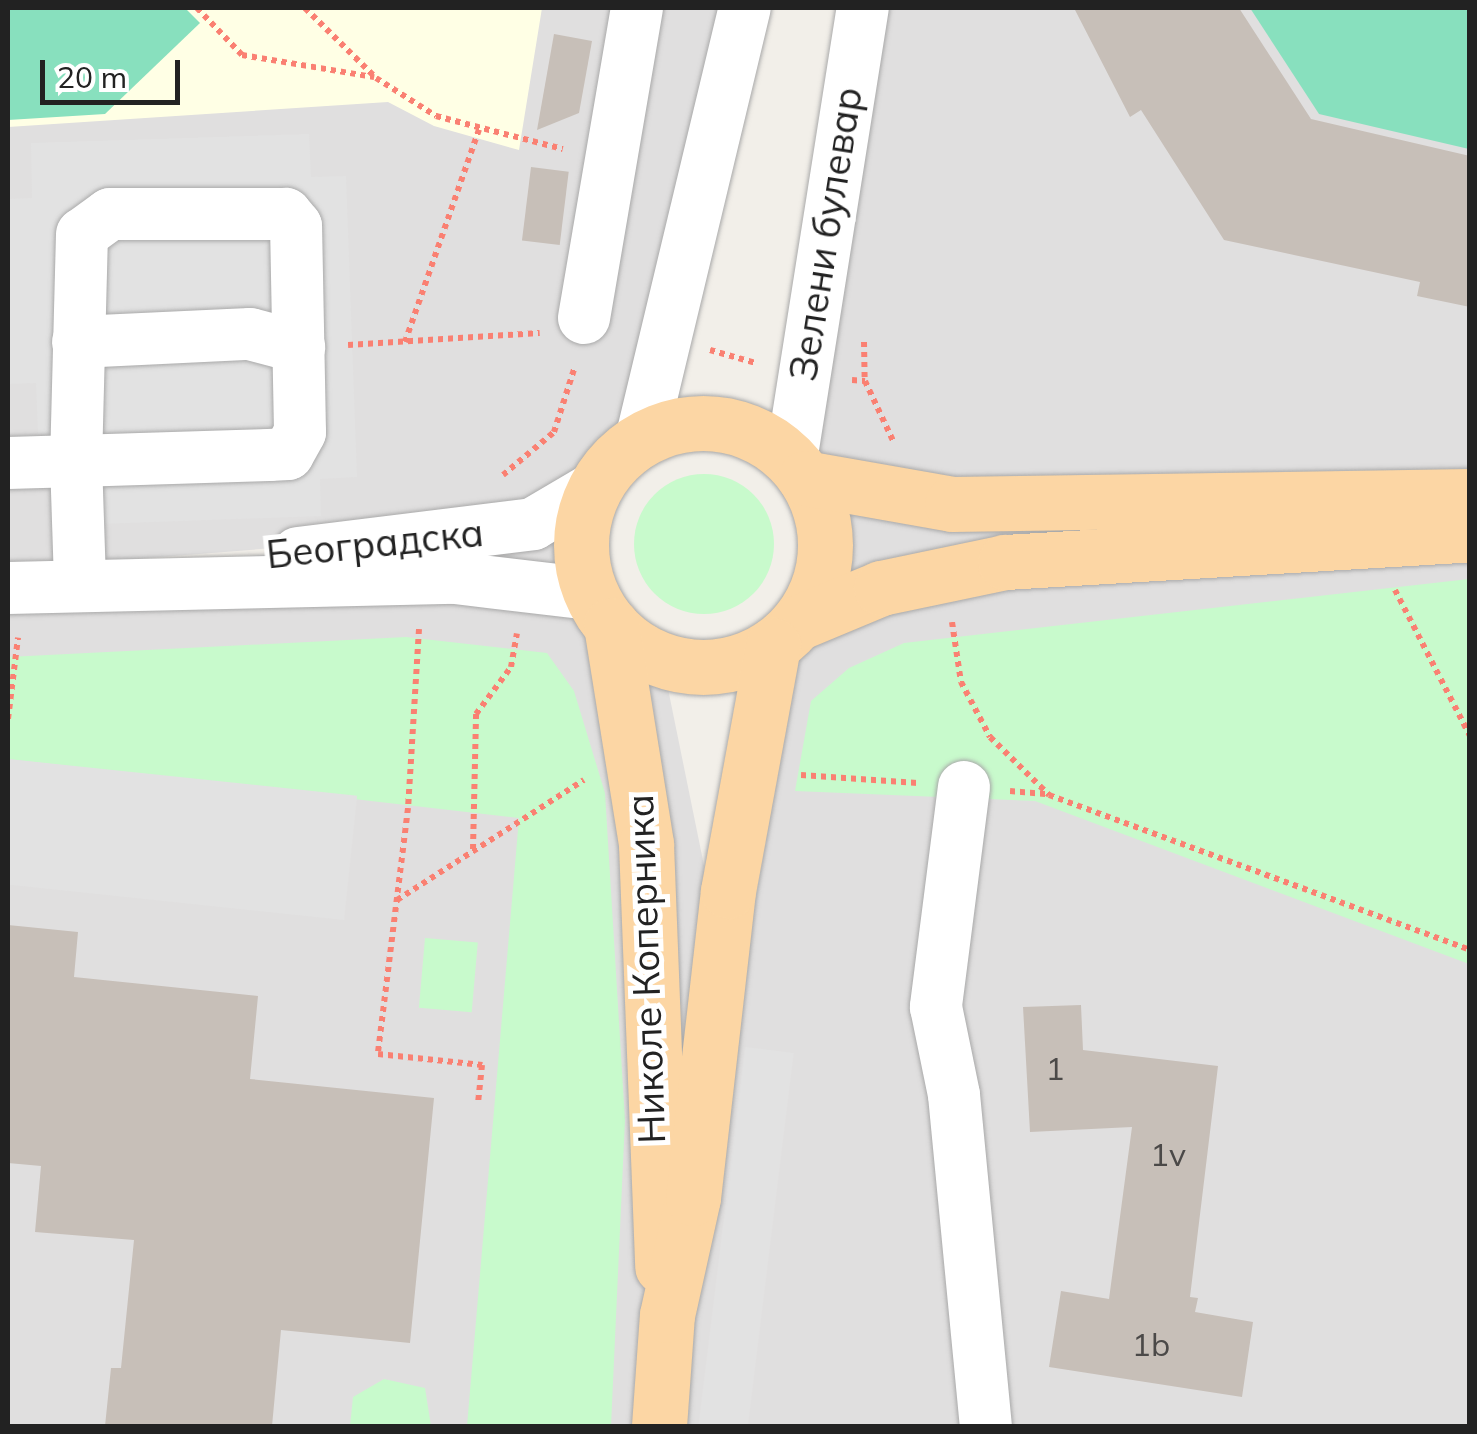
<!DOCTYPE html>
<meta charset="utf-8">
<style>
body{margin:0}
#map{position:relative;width:1477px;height:1434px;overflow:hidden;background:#f2efe9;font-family:Mulish,sans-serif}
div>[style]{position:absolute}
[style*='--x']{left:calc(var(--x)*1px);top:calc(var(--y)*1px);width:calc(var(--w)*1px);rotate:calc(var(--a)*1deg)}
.residential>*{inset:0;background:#e0dfdf}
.education>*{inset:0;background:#ffffe5}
.park>*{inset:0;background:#c8facc;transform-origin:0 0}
.round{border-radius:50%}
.pitch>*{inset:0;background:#88e0be}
.parking>*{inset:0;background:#e2e2e2;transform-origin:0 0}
.building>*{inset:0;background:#c7bfb8;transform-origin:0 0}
.path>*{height:6px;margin-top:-3px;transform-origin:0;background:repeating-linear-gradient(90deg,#fa8072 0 5px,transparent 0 10px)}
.roads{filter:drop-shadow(0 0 2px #a9a9a9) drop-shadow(0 0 2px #a9a9a9)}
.minor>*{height:52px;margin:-26px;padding:0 26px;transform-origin:26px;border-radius:26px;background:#fff}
.major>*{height:55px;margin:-27.5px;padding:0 27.5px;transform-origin:27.5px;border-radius:27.5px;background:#fcd6a4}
.major>.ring{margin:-27.5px;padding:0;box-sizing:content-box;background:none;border:55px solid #fcd6a4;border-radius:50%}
span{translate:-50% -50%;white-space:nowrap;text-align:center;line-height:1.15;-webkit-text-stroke:10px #fff;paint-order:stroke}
.number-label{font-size:32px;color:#4b4948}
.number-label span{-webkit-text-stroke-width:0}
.street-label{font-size:38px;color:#222}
.frame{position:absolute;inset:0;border:10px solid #222;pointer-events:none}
.scale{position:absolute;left:40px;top:60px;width:140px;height:45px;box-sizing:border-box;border:5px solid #222;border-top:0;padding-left:12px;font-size:30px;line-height:35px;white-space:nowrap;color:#222;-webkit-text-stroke:8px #fff;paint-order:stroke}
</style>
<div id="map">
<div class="residential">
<div style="clip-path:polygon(8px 8px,755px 8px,658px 412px,614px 460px,439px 535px,8px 569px)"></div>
<div style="clip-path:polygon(872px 8px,1469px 8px,1469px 1426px,666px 1426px,815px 553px,786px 439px)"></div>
<div style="clip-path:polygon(569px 526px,600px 588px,665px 674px,709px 890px,658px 1426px,8px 1426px,8px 579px)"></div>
</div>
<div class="education">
<div style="clip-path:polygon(8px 8px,542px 8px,519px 150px,434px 126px,388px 102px,8px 127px)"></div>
</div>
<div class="park">
<div class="round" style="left:634px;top:474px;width:140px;height:140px"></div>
<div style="clip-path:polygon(1469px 579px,1469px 964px,1035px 801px,795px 791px,811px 701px,849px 668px,904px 643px)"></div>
<div style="clip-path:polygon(406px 637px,547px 653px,574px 691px,605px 793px,625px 1120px,611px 1426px,467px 1426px,519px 818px,8px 759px,8px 657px)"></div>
<div style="left:425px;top:938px;width:53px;height:70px;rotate:5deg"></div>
<div style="clip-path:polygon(384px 1379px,425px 1388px,431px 1426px,350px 1426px,353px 1397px)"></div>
</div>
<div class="pitch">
<div style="clip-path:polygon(8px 8px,185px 8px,200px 23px,105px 114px,8px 120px)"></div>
<div style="clip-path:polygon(1250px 8px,1469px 8px,1469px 149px,1319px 114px)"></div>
</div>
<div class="parking">
<div style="clip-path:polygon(309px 134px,311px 177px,346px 176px,357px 477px,320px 479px,321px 516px,99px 524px,96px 433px,38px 434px,36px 383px,8px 384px,8px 199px,32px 198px,31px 143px)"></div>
<div style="left:8px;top:759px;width:351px;height:125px;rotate:6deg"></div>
<div style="left:745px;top:1047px;width:49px;height:381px;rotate:7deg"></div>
</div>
<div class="building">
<div style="clip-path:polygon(1074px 8px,1239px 8px,1311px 119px,1470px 156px,1470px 307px,1417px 296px,1420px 282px,1224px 240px,1141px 110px,1130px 117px)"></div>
<div style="clip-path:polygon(554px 34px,592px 41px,579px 113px,537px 130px)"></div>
<div style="left:531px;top:167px;width:38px;height:74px;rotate:7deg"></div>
<div style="clip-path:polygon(8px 925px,78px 932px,74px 977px,258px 996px,250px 1079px,434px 1098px,410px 1343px,281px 1330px,272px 1426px,105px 1426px,111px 1368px,121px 1368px,134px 1240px,35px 1232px,41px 1166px,8px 1163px)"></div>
<div style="clip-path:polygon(1081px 1005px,1083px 1050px,1218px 1066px,1190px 1297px,1198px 1298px,1195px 1312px,1253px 1322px,1242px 1397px,1049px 1367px,1061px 1291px,1109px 1299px,1132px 1127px,1030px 1132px,1023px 1007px)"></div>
</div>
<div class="path">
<div style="--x:197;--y:8;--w:65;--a:46.2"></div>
<div style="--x:242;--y:55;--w:134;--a:9.5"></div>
<div style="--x:305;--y:8;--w:100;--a:44.6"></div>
<div style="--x:376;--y:78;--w:71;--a:32.3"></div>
<div style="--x:436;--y:116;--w:131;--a:14.6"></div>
<div style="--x:405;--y:342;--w:225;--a:-70.8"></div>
<div style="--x:864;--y:342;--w:39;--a:89"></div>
<div style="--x:348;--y:345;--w:192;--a:-3.6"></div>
<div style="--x:710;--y:350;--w:48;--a:15.8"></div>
<div style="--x:852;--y:380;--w:13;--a:4"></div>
<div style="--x:865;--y:381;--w:68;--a:64.9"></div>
<div style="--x:503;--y:475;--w:67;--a:-40.1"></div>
<div style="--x:554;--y:432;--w:69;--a:-72.3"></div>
<div style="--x:1395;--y:590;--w:164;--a:62.8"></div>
<div style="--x:952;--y:622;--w:61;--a:81.5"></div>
<div style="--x:961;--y:682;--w:62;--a:62.2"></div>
<div style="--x:990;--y:737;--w:83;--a:44.5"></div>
<div style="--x:1049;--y:795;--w:449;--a:20.2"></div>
<div style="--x:419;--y:629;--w:179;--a:93.5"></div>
<div style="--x:408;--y:808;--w:248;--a:97"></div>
<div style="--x:378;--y:1054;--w:105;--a:6"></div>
<div style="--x:482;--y:1065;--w:36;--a:96"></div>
<div style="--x:8;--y:719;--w:82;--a:-83"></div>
<div style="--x:801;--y:775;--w:117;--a:3.9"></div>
<div style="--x:1010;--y:791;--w:38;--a:5"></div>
<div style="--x:473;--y:849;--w:135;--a:-88.7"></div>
<div style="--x:476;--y:714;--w:59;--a:-53.3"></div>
<div style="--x:511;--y:667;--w:34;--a:-80"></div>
<div style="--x:397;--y:900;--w:222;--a:-32.7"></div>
</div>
<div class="roads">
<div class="minor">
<div style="--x:584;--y:318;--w:314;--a:-80.3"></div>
<div style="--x:78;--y:342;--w:172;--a:-2.7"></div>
<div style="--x:250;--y:334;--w:51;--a:14.9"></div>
<div style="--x:641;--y:440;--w:444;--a:-76.5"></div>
<div style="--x:791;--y:461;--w:459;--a:-81"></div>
<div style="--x:8;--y:463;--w:68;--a:-1.7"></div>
<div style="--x:76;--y:461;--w:193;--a:-1.8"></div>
<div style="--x:269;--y:455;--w:19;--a:-3"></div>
<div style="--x:288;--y:454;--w:25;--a:-61"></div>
<div style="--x:300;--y:432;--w:206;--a:-91.1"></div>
<div style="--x:296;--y:226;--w:16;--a:-130"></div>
<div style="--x:286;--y:214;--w:176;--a:180"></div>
<div style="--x:110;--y:214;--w:34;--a:144"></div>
<div style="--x:82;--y:234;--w:227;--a:91.5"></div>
<div style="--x:76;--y:461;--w:123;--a:88.1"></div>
<div style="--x:298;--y:553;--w:237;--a:-7"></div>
<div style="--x:533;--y:524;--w:71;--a:-30.5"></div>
<div style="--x:8;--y:588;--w:447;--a:-1.3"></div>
<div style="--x:455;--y:578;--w:138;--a:6.7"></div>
<div style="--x:964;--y:787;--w:222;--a:97.3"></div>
<div style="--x:936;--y:1007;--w:90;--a:78.4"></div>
<div style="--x:954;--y:1095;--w:333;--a:84.5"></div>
</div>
<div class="major">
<div class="ring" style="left:581px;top:423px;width:189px;height:189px"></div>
<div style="--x:805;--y:478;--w:149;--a:10"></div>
<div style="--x:952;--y:504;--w:518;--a:-0.88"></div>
<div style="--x:797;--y:623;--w:91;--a:-22.6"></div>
<div style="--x:881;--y:588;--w:127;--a:-11.8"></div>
<div style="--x:1005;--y:562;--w:466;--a:-3.4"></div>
<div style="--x:611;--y:625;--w:222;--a:80.9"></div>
<div style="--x:646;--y:844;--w:423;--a:87.8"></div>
<div style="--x:659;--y:1426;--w:111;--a:-85.9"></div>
<div style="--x:667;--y:1315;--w:120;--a:-77.5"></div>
<div style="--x:693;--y:1198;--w:309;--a:-83.5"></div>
<div style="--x:728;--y:891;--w:250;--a:-79.6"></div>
</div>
</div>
<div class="number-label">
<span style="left:1055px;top:1068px">1</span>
<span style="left:1168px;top:1154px">1v</span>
<span style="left:1151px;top:1344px">1b</span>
</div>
<div class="street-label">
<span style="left:826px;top:234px;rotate:-81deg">Зелени булевар</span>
<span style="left:375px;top:544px;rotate:-6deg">Београдска</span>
<span style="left:646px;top:969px;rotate:-92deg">Николе Коперника</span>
</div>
<div class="frame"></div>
<div class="scale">20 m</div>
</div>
